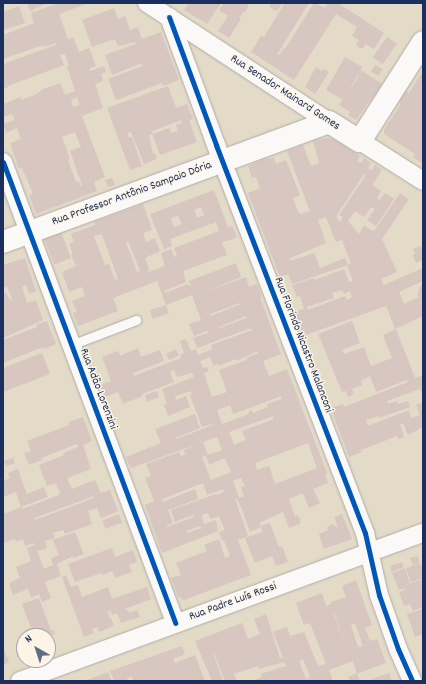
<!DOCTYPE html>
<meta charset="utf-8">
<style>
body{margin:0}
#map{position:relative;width:426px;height:684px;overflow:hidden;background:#e3dac8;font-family:Dekko,sans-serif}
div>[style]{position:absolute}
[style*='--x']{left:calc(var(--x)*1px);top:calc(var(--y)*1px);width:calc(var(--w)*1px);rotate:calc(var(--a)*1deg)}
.building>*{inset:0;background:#d7c7c0;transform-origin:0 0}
.roads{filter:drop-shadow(0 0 1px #b0ada6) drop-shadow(0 0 1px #b0ada6)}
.lane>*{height:9px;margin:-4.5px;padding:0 4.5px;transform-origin:4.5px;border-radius:4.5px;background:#fbf9f7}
.street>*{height:18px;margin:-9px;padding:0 9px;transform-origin:9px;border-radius:9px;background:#fbf9f7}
.secondary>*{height:22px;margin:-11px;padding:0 11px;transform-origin:11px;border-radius:11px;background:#fbf9f7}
.cycleway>*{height:5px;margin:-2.5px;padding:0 2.5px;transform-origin:2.5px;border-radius:2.5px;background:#0057b8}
span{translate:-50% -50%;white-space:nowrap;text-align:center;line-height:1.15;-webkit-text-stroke:3px #fcf5e5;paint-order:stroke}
.street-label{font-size:12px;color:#1b2f5e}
.frame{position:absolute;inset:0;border:4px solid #1b2f5e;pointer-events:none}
.north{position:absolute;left:16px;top:628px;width:40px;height:40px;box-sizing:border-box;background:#fcf5e5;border:1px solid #a2a6af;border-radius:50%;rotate:321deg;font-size:11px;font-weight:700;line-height:16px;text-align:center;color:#1b2f5e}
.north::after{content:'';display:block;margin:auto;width:14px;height:18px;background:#616b83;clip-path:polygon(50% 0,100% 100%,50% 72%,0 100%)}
</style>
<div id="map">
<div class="building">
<div style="clip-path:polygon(27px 3px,48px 3px,30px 11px)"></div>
<div style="clip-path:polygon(evenodd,59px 3px,89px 3px,59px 14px,68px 39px,73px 37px,79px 52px,89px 48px,96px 66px,89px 69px,90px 71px,104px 66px,106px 72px,101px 74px,103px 81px,95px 84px,103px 108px,82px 116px,105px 177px,94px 182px,97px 191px,36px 214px,29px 195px,33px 194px,25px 174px,24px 174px,22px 168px,19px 169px,10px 143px,21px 139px,17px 128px,6px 133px,3px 124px,15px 120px,12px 114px,3px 117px,3px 104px,21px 97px,21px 100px,35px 95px,41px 91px,41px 90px,60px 83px,65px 95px,75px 91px,67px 66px,69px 65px,65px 54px,60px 55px,64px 65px,8px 86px,8px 87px,3px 89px,3px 64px,56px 45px,56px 43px,44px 47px,43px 45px,3px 59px,3px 35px,34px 23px,31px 13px,59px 3px,77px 97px,80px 105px,73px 107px,71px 100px,77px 97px,59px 3px,75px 132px,81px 147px,70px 151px,82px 185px,80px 186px,79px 181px,76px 182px,68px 160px,70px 159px,62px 137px,75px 132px)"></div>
<div style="clip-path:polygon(189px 3px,221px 3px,207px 24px,184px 10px)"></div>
<div style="clip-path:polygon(224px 3px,249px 3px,246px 11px,243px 12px,239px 18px,241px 19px,229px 38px,218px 31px,228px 16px,219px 10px)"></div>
<div style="clip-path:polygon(269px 3px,282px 3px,277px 11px,271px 8px)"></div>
<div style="clip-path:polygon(285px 3px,309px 3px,277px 54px,279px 55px,284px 48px,285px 49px,314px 3px,325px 8px,328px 3px,338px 3px,384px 33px,374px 49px,366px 44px,362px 49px,356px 45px,359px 40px,352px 36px,357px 27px,336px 14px,294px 80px,251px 52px,261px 36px,264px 37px)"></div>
<div style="clip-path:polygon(19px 6px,25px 23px,3px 30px,3px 12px)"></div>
<div style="clip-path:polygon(114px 8px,118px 19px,125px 16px,130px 30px,138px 27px,142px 39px,161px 32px,179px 80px,163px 86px,162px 83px,116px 100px,108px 79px,143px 66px,142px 63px,112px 75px,105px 55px,136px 44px,135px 42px,118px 46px,115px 39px,92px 47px,82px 20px)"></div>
<div style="left:387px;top:37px;width:12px;height:25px;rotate:35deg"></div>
<div style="left:345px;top:57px;width:20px;height:38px;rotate:30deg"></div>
<div style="clip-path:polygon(375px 65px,383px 69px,378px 76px,371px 71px)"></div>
<div style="clip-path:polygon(316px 67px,322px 71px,324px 69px,329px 72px,315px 94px,305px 87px)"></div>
<div style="clip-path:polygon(361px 70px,382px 84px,356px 120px,348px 115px,350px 112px,339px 105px,359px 76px,358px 75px)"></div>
<div style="clip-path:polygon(423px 71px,422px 101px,423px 164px,413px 157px,415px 154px,384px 134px,384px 130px,401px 104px,399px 103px,406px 91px,409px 93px)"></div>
<div style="clip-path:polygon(evenodd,168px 86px,176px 108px,187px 104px,193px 119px,189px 120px,197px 142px,160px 155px,152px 134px,149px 135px,153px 154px,155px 153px,157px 159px,144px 164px,131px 132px,127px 133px,129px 138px,132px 137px,142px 166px,130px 170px,107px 108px,168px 86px,181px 120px,182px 123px,176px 125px,178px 131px,171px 133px,169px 128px,153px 134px,152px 131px,181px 120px)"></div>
<div style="clip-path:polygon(evenodd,326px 138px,335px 140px,360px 156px,357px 161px,361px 163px,364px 158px,371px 163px,368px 168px,372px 170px,375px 165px,382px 170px,372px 185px,381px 191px,377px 198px,380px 200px,385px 193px,394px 199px,376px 226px,367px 220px,375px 209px,371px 207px,364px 217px,355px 211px,348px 221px,359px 234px,364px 225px,372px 231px,375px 230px,400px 193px,409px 199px,382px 239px,397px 272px,381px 279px,384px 285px,423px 268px,423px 281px,399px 292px,404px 304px,419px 297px,418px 295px,420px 286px,423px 285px,423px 316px,395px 329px,386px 306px,303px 336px,294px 312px,304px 309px,300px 296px,297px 297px,292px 285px,314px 278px,315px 280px,344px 269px,349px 282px,353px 281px,347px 265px,351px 264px,342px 240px,336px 242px,326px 217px,318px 220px,326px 243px,286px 260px,290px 259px,290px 261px,314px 253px,320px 268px,345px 258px,348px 265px,292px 284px,288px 274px,280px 277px,248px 193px,260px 188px,256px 177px,252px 178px,248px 166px,265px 159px,274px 158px,276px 164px,286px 160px,300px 195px,293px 198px,298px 212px,301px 214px,310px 211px,287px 151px,303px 145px,311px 166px,319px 163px,313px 141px,326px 138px,364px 174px,366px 175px,339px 215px,343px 217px,340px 222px,336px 216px,364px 174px,326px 138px,342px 290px,344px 294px,350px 291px,352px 297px,347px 300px,345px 296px,308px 310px,307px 307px,334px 298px,332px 293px,342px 290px)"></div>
<div style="clip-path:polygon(112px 178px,115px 185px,108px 187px,105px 180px)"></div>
<div style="clip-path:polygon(evenodd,214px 190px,228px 227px,232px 226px,237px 237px,222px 242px,227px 255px,183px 271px,186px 282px,164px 291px,165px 293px,188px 284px,191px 287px,189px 281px,236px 263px,241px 277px,202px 293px,246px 277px,249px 287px,257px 284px,262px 297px,260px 297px,281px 354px,263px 361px,269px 376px,287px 369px,327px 473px,325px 474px,328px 483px,313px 489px,320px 503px,309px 508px,303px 493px,289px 499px,295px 516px,298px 515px,301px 523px,289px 528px,283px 512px,259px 523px,261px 526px,270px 523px,279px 547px,282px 546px,288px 562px,276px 566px,272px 556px,255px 563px,245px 538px,263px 532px,261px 527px,250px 532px,242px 509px,237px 499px,235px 499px,248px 536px,238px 540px,251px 575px,184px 600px,178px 596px,171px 578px,181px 575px,176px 563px,207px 551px,204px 545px,219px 539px,225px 558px,230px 556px,224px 540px,222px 541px,219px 532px,225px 530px,219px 516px,210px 519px,208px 513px,202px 515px,201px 512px,204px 524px,216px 520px,218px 531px,162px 553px,145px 505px,154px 501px,145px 478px,151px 476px,146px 464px,179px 452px,181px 456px,185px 455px,184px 450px,203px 442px,208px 455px,222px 450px,217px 437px,131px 468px,126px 457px,161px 443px,155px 429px,195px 414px,200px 428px,175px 438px,176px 439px,213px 425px,212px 424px,202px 427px,190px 395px,192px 394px,191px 391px,175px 396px,176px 400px,186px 396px,190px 407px,168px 416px,164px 405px,167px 404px,162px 389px,194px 377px,192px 373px,177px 377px,174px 370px,170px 372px,174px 382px,142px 394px,143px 396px,123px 404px,118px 392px,105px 397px,100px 385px,111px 381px,102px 357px,118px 351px,120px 356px,138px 348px,141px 357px,160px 350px,164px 361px,133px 373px,134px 376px,181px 358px,180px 355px,184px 353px,180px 341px,186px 339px,191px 351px,196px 349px,198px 355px,212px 349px,211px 345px,252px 330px,251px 328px,197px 348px,193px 338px,208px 333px,207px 331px,194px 336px,189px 324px,201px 320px,192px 295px,166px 305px,157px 281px,113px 298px,118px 311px,78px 326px,73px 313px,77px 311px,72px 301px,85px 296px,82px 287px,69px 292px,62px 272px,82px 263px,75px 265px,71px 254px,73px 254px,69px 244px,74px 242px,71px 234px,95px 225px,94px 222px,143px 204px,152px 230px,143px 233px,146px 242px,155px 238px,160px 251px,145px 258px,149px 269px,148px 272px,165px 266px,161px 253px,171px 249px,174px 257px,177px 256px,174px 248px,219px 231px,216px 222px,170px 239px,172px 246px,164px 249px,150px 214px,214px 190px,201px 207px,204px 215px,197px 218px,194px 210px,201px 207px,214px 190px,178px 216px,182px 224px,174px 227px,171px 218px,178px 216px,214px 190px,102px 234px,118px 279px,115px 280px,109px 264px,105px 265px,94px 236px,102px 234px,214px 190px,128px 241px,140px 271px,137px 272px,126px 242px,128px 241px,214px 190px,240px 303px,241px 304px,211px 316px,210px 314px,240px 303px,214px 190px,246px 316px,247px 318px,220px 328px,219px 327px,246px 316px,214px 190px,257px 351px,258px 353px,246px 358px,247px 360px,219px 370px,227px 392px,212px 397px,204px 373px,209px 371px,207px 367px,203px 368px,200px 361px,210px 357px,213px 365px,218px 364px,218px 366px,236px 359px,237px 361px,257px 351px,214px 190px,281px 396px,282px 399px,267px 404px,268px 407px,253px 413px,252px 410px,248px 412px,249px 414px,222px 424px,217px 410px,230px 405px,233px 414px,281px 396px,214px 190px,273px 416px,274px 419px,242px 431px,246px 440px,234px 445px,229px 432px,273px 416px,214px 190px,308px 443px,317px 468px,275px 484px,269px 466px,257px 470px,255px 463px,308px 443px,214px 190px,206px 455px,209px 465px,225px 458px,231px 472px,211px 480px,202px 457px,206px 455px,214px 190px,241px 478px,245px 486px,241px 487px,244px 496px,239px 498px,233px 481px,241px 478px,214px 190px,203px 483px,207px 495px,223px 489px,224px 492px,216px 495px,216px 494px,171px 510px,175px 522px,193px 515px,194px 517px,167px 527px,166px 526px,173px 523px,168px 510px,198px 499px,195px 489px,163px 502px,162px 499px,203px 483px,214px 190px,200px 526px,201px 528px,187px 533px,186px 531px,200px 526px)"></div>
<div style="left:61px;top:232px;width:28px;height:18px;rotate:69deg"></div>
<div style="clip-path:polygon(420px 246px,421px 248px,423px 247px,423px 260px,416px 263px,412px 255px,415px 254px,413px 249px)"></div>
<div style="clip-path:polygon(25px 258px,36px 291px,29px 294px,26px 285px,22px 287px,27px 303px,36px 300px,43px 320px,3px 338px,3px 294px,6px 293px,10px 300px,12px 299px,7px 286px,3px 288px,3px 265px)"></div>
<div style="left:166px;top:305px;width:9px;height:17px;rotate:72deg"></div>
<div style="clip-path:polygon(47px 321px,56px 344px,44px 349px,43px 347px,3px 363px,3px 340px,37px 327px,36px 325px)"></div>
<div style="clip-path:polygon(352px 321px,360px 343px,342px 350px,344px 354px,364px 347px,371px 366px,392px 358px,383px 335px,396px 329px,415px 378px,423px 375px,423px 396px,420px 389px,387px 401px,388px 404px,397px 401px,398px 404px,408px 401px,410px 407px,379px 418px,379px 416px,366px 420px,368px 426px,409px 410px,411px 418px,420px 415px,416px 405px,423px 402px,423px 427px,408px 435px,403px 423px,400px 424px,404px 437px,399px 439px,397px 436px,361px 450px,362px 452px,349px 457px,331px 408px,343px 404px,344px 407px,408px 382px,407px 380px,376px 392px,370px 376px,361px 381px,362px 385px,352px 389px,354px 394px,348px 397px,346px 391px,342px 392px,318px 334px)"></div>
<div style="left:176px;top:349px;width:7px;height:11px;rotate:63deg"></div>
<div style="clip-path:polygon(42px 353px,50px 374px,3px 392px,3px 368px)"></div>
<div style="clip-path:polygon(157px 391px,159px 397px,147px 402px,145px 395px)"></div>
<div style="clip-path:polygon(evenodd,83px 417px,92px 441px,83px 445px,91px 469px,67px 478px,72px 489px,95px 480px,101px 493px,110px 490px,118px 511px,101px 518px,97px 508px,88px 511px,92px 524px,65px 534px,63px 530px,53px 533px,55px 538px,45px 541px,47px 548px,37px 551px,44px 569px,53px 565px,51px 558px,59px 555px,53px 540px,75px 532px,84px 554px,73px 558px,73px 556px,57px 564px,61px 576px,45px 582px,51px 598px,42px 602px,39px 594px,31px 598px,28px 589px,13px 595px,9px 583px,20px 578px,16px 567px,31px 561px,27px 548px,35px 545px,34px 543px,25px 546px,23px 539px,16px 542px,15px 539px,3px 543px,3px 514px,21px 507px,16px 492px,3px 497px,3px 481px,10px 478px,8px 473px,18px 469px,27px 494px,44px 487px,48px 497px,21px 507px,22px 509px,59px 495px,60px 493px,56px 483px,47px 486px,39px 465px,64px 455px,63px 453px,78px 447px,77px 444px,41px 458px,42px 460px,29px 465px,24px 453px,31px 451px,27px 441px,69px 425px,69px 422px,83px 417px,94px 496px,94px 498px,35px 520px,35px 518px,94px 496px)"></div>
<div style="clip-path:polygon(13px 458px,15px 463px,6px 466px,5px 463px,3px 464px,3px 461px)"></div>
<div style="left:119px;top:514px;width:9px;height:18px;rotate:69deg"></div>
<div style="clip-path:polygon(342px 514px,352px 539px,324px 549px,319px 534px,328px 530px,327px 527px,334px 524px,335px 527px,338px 527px,334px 517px)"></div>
<div style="clip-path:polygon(112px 548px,115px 557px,133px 550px,137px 562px,129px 565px,132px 572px,115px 578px,112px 571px,102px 575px,101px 573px,75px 582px,68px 564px)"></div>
<div style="clip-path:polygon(417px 556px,420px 562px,413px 565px,410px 558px)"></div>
<div style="clip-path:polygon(402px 562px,404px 567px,392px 572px,390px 566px)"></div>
<div style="clip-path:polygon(420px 563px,423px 570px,423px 578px,411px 582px,406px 568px)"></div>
<div style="clip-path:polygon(405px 568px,410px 583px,403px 586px,423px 579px,423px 607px,413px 611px,410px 604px,404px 606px,399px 592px,405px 590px,404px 588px,399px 590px,392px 573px)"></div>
<div style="clip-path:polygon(66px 575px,71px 587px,78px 585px,82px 597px,108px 587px,112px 599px,147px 587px,151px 599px,125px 609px,126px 611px,128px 610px,129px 613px,137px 610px,140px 617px,121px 623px,117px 613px,112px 615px,111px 611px,108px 611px,109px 618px,111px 618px,114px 626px,99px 632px,97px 627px,92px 629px,94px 633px,84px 637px,62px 577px)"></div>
<div style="clip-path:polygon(evenodd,356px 580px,372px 625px,365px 628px,370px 641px,377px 639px,386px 663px,357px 674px,360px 681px,350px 681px,348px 677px,357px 673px,353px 661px,329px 670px,333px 681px,253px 681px,262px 677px,261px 674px,286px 666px,284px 662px,259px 669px,258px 666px,234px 674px,237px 681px,225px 681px,214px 653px,213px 653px,223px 681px,212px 681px,195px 641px,242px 623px,248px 639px,260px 634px,254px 619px,266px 614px,280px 658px,283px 658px,273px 632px,287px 627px,290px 636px,304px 632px,318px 666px,326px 664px,310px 623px,304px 625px,296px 603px,322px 593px,326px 606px,331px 604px,331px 602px,346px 597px,342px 586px,356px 580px,334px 614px,335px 614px,347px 651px,334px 614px,356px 580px,355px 623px,363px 646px,358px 647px,351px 625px,355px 623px,356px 580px,303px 659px,310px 677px,306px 679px,299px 661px,303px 659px)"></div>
<div style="clip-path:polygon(39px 598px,51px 631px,53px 630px,55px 634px,48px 637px,28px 636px,26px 630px,31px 628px,22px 604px)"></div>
<div style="clip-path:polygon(423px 609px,423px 634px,415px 637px,407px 614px)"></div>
<div style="clip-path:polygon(182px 646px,185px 654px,173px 659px,175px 663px,195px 655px,205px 681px,157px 681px,157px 679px,154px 681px,133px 681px,132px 676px,127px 678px,128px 681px,114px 681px,110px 671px)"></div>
<div style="clip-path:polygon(3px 647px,9px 662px,3px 665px)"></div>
<div style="clip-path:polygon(108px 672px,112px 681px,85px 681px)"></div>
<div style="clip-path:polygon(389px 673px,392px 681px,367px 681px)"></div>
</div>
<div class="roads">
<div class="lane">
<div style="--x:71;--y:345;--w:70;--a:-21"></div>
</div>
<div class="street">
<div style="--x:147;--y:3;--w:217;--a:33.2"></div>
<div style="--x:169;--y:17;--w:136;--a:69.8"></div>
<div style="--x:216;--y:145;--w:416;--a:69"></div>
<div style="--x:365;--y:533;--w:64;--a:77.3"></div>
<div style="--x:379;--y:595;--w:57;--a:70.6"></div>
<div style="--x:398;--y:649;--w:35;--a:66"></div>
<div style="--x:360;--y:141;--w:75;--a:32.4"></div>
<div style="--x:3;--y:162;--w:492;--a:69.5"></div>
<div style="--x:20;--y:681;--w:429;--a:-20.2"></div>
</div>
<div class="secondary">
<div style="--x:3;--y:242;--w:347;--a:-20.2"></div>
<div style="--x:329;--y:122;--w:36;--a:32"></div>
<div style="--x:360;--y:141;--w:117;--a:-57.5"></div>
</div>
</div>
<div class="cycleway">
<div style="--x:169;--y:17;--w:136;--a:69.8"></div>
<div style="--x:216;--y:145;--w:416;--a:69"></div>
<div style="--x:365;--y:533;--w:64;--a:77.3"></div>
<div style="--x:379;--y:595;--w:57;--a:70.6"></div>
<div style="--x:398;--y:649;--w:35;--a:66"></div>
<div style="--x:3;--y:162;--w:492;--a:69.5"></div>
</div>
<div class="street-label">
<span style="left:285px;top:93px;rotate:33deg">Rua Senador Mainard Gomes</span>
<span style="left:132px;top:194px;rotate:-20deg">Rua Professor Antônio Sampaio Dória</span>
<span style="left:303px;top:345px;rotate:69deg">Rua Florindo Nicastro Malanconi</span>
<span style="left:98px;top:389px;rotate:69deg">Rua Adão Lorenzini</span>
<span style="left:233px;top:602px;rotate:-20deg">Rua Padre Luís Rossi</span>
</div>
<div class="frame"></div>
<div class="north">N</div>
</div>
